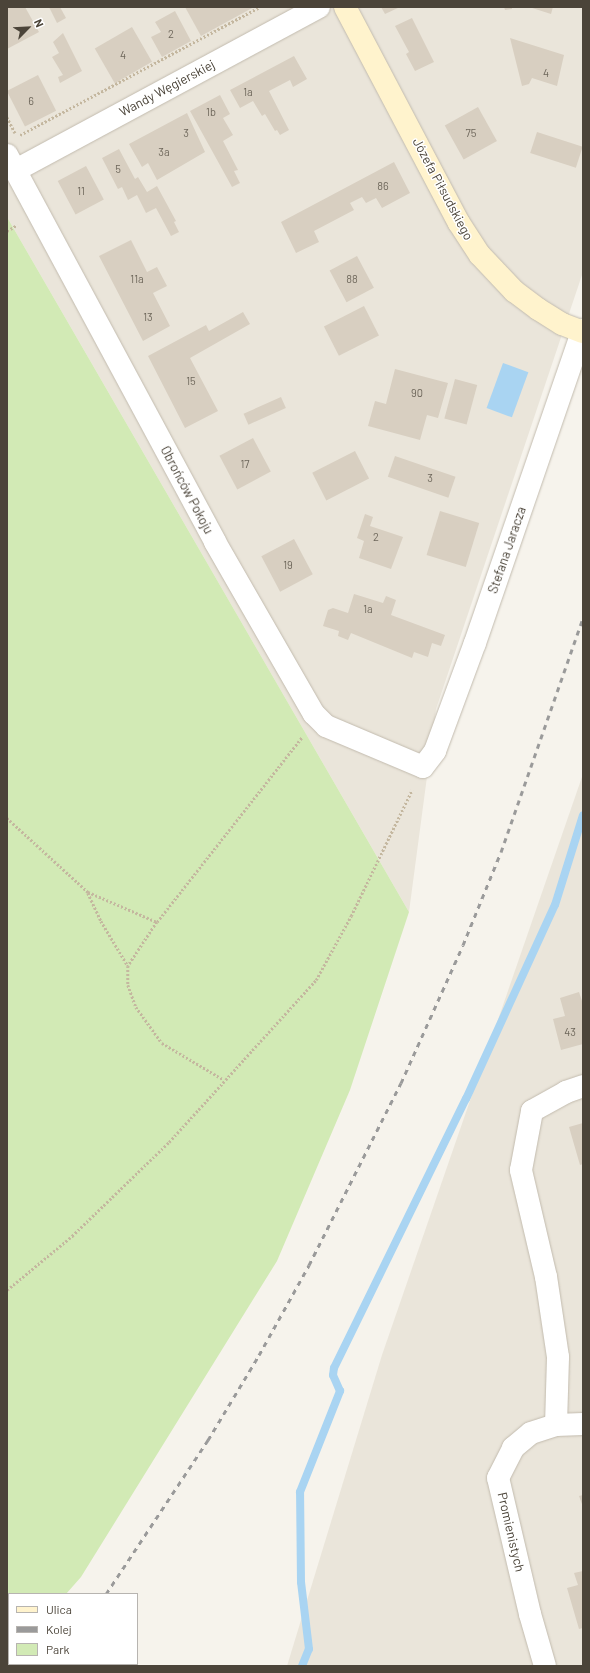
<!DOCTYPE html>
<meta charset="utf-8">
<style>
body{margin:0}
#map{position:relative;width:590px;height:1673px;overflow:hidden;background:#f6f3ec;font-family:Barlow,sans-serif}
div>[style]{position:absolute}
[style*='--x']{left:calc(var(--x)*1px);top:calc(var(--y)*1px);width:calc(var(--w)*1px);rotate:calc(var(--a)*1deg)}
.residential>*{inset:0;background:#eae5da}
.green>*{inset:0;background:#d2eab5}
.water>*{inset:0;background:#a9d4f2;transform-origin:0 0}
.stream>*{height:8px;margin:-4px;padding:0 4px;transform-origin:4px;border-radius:4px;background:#a9d4f2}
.building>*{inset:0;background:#d8cfc1;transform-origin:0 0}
.path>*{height:2.5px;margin-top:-1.25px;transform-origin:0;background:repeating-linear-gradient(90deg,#c4b79f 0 2px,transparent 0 4px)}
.roads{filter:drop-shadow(0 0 1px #c2bbae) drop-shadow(0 0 1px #c2bbae)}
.street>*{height:22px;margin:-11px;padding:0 11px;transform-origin:11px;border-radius:11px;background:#fff}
.secondary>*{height:22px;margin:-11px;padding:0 11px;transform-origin:11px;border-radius:11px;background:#fff3cd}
.rail>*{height:3px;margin-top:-1.5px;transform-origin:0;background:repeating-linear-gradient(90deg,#9a9a9a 0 5px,transparent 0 10px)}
span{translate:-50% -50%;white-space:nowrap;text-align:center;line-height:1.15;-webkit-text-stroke:3px #fff;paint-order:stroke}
.number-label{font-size:11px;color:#6e675b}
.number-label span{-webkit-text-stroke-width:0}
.street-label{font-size:13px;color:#4b4439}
.frame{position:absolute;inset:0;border:8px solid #4b4439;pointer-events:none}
.legend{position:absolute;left:8px;top:1593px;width:130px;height:72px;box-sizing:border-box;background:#fff;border:1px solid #b7b4b0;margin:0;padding:5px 7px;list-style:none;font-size:12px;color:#4b4439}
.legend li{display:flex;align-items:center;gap:8px;height:20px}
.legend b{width:20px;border:1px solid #b7b4b0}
.north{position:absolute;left:8px;top:8px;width:40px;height:40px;-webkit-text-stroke:3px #fff;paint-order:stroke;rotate:66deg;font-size:11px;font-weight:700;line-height:16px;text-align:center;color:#4b4439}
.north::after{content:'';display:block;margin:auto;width:14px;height:18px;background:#4b4439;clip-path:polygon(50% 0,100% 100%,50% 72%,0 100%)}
</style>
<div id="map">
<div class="residential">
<div style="clip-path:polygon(7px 7px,583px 7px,583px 272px,436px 709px,409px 912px,7px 217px)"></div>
<div style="clip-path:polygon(583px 774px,583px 1666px,287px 1666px,382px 1355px)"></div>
</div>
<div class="green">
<div style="clip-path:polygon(7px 217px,409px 912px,350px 1090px,277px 1261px,81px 1577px,66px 1594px,9px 1594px,7px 1660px)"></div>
</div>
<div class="water">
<div style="left:503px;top:363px;width:27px;height:48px;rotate:20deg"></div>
</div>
<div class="stream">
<div style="--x:302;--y:1666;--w:18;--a:-68"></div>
<div style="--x:309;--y:1649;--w:67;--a:-96.8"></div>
<div style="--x:301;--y:1582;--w:90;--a:-90.6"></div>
<div style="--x:300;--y:1492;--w:109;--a:-68.4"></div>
<div style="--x:340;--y:1391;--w:17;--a:-114"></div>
<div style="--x:333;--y:1375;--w:7;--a:-82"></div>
<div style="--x:334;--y:1368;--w:300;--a:-63.9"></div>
<div style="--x:466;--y:1099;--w:213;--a:-65.4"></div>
<div style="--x:555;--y:905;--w:94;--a:-72.7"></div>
</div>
<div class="building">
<div style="clip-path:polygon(7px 7px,25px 7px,39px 32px,7px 49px)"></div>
<div style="clip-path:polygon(49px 7px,60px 7px,66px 18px,57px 23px)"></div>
<div style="clip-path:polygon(185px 7px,254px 7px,201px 36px)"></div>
<div style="clip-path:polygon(381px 7px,400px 7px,385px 14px)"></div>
<div style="clip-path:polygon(504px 7px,512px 7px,512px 9px,505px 10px)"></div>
<div style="clip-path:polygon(529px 7px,553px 7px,551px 14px)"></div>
<div style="clip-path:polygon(175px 11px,191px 41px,162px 57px,151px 37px,161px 32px,155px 22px)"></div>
<div style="clip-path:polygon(412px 18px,434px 62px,415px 71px,406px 54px,409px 52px,395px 26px)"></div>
<div style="left:132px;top:27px;width:40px;height:43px;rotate:60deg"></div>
<div style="clip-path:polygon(63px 33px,82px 71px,60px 83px,58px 77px,63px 75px,52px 57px,59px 53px,53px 42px)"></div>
<div style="clip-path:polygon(510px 38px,564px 55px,557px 86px,532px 78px,529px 84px,522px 86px)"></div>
<div style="clip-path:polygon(294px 56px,307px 79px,293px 87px,290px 80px,269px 91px,289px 130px,280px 135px,277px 130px,275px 131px,265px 114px,262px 116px,253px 101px,240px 108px,230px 90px)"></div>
<div style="left:38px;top:75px;width:40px;height:35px;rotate:63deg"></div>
<div style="clip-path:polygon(220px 95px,230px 114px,223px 118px,233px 135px,223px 141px,238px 170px,234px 171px,240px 183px,232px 187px,190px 111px)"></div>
<div style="left:478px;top:107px;width:39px;height:38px;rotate:61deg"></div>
<div style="clip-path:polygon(187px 113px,205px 152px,157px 180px,148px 163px,142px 167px,129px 144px)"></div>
<div style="left:537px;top:132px;width:48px;height:22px;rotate:18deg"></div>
<div style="clip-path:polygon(119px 149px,135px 179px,138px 177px,147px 192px,157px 186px,176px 221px,174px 222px,179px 232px,171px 236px,156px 208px,146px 213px,137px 195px,128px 200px,122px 187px,118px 189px,102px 158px)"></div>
<div style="clip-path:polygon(394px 162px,410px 193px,382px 208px,376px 198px,366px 203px,362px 197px,350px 203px,354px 210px,314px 231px,319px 242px,296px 253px,281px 222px)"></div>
<div style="left:86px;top:166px;width:38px;height:32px;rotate:62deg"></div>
<div style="clip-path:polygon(131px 240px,147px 272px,157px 267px,167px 286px,153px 293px,170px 326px,143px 341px,99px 256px)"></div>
<div style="left:357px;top:256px;width:36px;height:31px;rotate:62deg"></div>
<div style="left:364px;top:306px;width:33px;height:45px;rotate:63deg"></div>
<div style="clip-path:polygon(243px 312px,250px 324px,190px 358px,218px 411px,185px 428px,148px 356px,206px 325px,209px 331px)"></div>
<div style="clip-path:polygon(395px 369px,448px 383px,438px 418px,427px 415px,420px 440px,368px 426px,375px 401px,386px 404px)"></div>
<div style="left:455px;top:379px;width:23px;height:41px;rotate:15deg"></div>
<div style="left:281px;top:397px;width:12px;height:41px;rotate:66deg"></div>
<div style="left:253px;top:438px;width:38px;height:38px;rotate:62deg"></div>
<div style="left:355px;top:451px;width:31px;height:48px;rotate:63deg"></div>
<div style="left:395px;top:456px;width:64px;height:22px;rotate:19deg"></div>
<div style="left:440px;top:511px;width:41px;height:46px;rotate:17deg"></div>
<div style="clip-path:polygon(365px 514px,373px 517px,370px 526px,403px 537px,391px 569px,359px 558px,364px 541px,357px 538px)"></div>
<div style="left:294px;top:539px;width:40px;height:37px;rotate:62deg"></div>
<div style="clip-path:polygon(354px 594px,383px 603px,386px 596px,396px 600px,391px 615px,445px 635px,441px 646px,432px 643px,428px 657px,414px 652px,412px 658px,351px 633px,348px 640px,338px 636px,339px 631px,323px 626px,328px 610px,333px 608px,348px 613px)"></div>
<div style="clip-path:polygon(579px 992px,583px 1004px,583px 1044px,561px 1050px,553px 1019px,565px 1016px,560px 998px)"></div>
<div style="clip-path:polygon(583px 1123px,583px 1164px,580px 1165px,569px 1127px)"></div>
<div style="clip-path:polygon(583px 1495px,583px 1507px,579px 1496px)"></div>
<div style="clip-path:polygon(583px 1571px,583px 1628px,579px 1629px,567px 1588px,578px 1585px,574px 1573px)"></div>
</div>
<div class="path">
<div style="--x:7;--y:117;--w:18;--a:63"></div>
<div style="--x:20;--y:135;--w:272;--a:-28.1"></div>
<div style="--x:7;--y:231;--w:12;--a:-31"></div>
<div style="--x:7;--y:818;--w:110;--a:42.4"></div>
<div style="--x:88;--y:892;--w:75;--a:23.5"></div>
<div style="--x:157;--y:922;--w:235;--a:-51.9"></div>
<div style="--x:88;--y:893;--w:31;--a:65"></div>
<div style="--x:101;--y:921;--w:52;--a:59"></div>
<div style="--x:157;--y:922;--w:53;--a:123.4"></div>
<div style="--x:128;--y:966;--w:19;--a:90"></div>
<div style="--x:128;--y:985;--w:23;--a:70"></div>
<div style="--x:136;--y:1007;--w:44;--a:54.2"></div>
<div style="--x:162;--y:1043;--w:72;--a:30.8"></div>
<div style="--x:7;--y:1290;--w:85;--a:-39.7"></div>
<div style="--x:72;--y:1236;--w:135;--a:-44.1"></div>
<div style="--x:169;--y:1142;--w:219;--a:-47.8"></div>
<div style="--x:316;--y:980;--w:73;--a:-61.3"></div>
<div style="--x:351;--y:916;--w:140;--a:-64.2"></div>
</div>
<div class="roads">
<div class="street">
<div style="--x:7;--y:155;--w:439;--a:61.7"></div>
<div style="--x:215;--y:542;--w:198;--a:60.1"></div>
<div style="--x:314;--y:714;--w:17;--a:45"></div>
<div style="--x:326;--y:726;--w:105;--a:22.9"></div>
<div style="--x:423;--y:767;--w:20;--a:-53"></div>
<div style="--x:435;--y:751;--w:115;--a:-69.7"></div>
<div style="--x:475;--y:643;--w:331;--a:-71"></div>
<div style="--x:16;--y:170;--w:344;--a:-28.3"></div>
<div style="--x:556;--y:1425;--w:68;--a:-88.3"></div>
<div style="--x:558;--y:1357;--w:81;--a:-98.5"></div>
<div style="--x:546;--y:1277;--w:110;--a:-103.2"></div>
<div style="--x:521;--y:1170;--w:60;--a:-79.4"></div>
<div style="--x:532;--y:1111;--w:39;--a:-29"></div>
<div style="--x:566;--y:1092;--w:18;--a:-19"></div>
<div style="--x:545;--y:1666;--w:54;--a:-106.1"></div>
<div style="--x:530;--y:1614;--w:140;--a:-103.2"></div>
<div style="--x:498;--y:1478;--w:34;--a:-63"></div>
<div style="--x:513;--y:1448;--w:23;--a:-40"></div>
<div style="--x:531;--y:1433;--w:26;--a:-18"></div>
<div style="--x:556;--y:1425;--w:27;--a:-2"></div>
</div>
<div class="secondary">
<div style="--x:345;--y:7;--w:244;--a:62.2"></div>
<div style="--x:459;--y:223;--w:38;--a:57"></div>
<div style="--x:480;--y:255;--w:50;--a:46.6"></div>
<div style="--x:514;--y:291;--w:30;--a:37"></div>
<div style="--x:538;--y:309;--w:28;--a:32"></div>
<div style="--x:562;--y:324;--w:22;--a:21"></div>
</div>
</div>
<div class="rail">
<div style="--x:106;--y:1594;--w:185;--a:-56.5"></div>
<div style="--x:208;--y:1440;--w:99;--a:-59"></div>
<div style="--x:259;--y:1355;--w:103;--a:-60.9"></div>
<div style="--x:309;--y:1265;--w:204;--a:-63.2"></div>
<div style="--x:401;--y:1083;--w:151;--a:-65.8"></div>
<div style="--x:463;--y:945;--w:100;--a:-67.8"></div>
<div style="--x:501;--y:852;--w:248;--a:-70.7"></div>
<div style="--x:56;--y:1666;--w:2;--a:-63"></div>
</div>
<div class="number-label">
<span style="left:171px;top:34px">2</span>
<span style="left:123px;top:55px">4</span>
<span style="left:546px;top:73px">4</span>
<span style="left:248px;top:92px">1a</span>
<span style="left:31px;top:101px">6</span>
<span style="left:211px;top:112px">1b</span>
<span style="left:186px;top:133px">3</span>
<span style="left:471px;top:133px">75</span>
<span style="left:164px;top:152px">3a</span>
<span style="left:118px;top:169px">5</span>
<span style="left:383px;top:186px">86</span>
<span style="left:81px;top:191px">11</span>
<span style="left:137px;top:279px">11a</span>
<span style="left:352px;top:279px">88</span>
<span style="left:148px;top:317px">13</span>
<span style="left:191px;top:381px">15</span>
<span style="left:417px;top:393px">90</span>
<span style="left:245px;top:464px">17</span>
<span style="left:430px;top:478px">3</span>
<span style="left:376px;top:537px">2</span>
<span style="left:288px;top:565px">19</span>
<span style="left:368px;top:609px">1a</span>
<span style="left:570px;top:1032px">43</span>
</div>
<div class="street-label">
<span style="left:167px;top:88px;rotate:-28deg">Wandy Węgierskiej</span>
<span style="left:443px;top:189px;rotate:62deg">Józefa Piłsudskiego</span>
<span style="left:187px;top:490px;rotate:62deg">Obrońców Pokoju</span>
<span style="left:507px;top:550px;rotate:-71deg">Stefana Jaracza</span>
<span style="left:511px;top:1532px;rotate:77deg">Promienistych</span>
</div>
<div class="frame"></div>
<ul class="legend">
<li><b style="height:5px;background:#fff3cd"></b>Ulica</li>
<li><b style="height:5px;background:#9a9a9a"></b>Kolej</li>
<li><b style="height:11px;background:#d2eab5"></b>Park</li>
</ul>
<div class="north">N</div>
</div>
